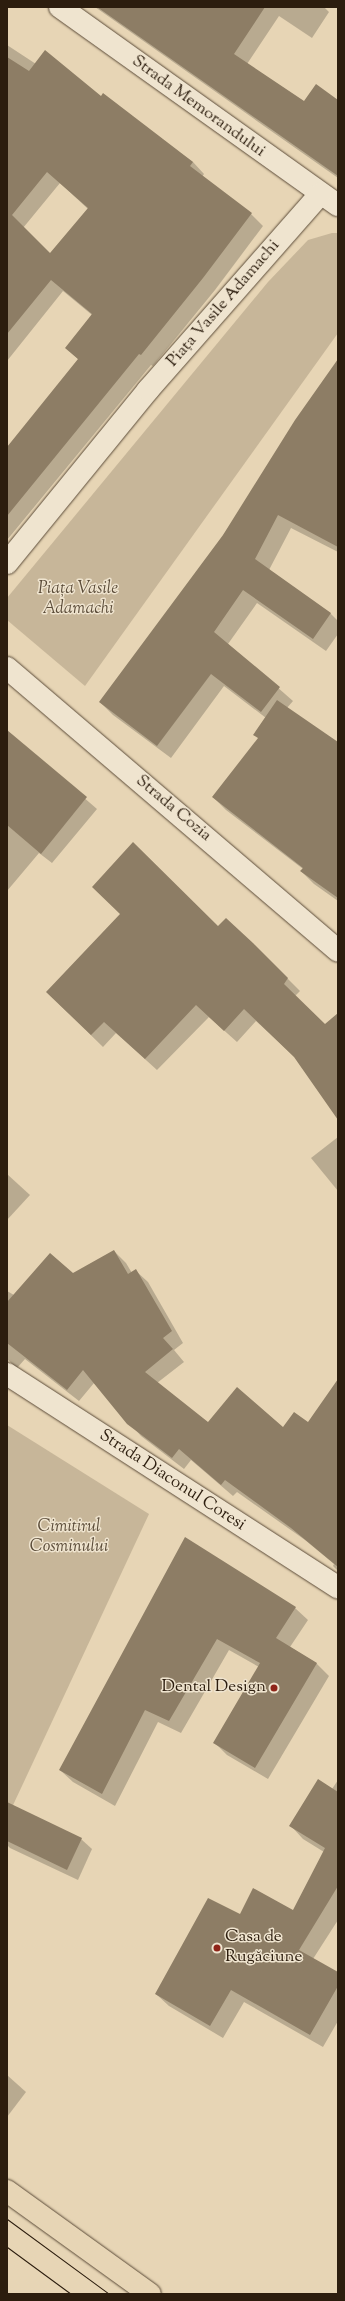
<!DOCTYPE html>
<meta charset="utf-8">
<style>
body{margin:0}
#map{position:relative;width:345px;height:2301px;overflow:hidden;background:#e7d5b5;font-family:"Sorts Mill Goudy",serif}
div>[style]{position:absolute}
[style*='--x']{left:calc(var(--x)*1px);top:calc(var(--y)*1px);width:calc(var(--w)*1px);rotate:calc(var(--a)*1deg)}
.green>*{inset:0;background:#c7b699}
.shadow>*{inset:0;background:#0003}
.building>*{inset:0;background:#8d7d65}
.roads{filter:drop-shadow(0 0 1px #5b4b38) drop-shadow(0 0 1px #5b4b38)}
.minor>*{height:22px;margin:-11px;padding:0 11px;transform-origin:11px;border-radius:11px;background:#efe4cf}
.major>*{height:22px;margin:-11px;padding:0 11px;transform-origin:11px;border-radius:11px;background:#e7d5b5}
.tram>*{height:1px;margin:-0.5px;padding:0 0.5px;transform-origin:0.5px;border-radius:0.5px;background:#2c1d0e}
.dots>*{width:11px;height:11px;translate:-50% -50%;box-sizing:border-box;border:2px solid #efe4cf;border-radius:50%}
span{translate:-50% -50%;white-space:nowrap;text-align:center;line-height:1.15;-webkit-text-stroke:3px #efe4cf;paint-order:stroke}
.street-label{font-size:17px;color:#2c1d0e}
.park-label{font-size:17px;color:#5a4b38;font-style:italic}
.poi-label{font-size:17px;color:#2c1d0e}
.right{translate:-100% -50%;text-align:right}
.left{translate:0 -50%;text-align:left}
.frame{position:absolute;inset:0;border:8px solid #2c1d0e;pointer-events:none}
</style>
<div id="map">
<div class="green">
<div style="clip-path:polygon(332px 233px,338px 233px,338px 333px,85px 686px,7px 620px,7px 598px,268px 282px,308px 240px)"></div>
<div style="clip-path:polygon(7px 1425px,149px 1514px,7px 1818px)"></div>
</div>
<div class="shadow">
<div style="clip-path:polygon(95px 7px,324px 7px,329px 12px,312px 38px,279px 16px,247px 64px,305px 102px,338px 101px,338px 178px)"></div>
<div style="clip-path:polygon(evenodd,7px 45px,36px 64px,101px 97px,193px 162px,204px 174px,202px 177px,251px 214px,263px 226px,215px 290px,153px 366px,151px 365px,7px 540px,7px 449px,79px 360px,66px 348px,92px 315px,63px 291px,7px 361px,7px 45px,60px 183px,88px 209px,50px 255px,23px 228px,60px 183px)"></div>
<div style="clip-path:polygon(338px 361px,338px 552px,291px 528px,269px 570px,330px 613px,338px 621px,338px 634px,326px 651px,257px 603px,228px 644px,293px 701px,287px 708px,338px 743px,338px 901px,314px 884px,301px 871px,303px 869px,226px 810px,213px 797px,259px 739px,266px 718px,224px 686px,171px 758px,113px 715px,100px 702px,223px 536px)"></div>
<div style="clip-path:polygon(7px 731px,97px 809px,52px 863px,39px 853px,7px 891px)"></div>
<div style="clip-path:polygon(218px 928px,252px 943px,300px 991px,295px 996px,325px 1025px,338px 1022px,338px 1118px,296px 1058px,256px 1021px,237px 1042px,209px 1017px,157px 1070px,116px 1033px,103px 1047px,59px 1004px)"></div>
<div style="clip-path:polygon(338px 1137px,338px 1191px,311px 1158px)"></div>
<div style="clip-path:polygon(7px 1174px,30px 1195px,7px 1220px)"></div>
<div style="clip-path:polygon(114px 1251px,126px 1263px,132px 1273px,136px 1271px,148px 1282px,183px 1343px,174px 1350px,184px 1362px,157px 1383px,208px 1423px,283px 1428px,308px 1423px,338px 1398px,338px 1571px,333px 1566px,334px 1564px,305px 1540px,237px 1492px,233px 1496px,191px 1460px,184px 1469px,141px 1436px,94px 1383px,79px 1401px,25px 1359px,17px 1368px,7px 1359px,7px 1291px,14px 1295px,73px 1274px)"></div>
<div style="clip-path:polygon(186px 1539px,295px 1608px,308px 1620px,290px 1647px,316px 1663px,329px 1676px,268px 1779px,227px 1755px,215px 1743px,259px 1667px,229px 1650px,181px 1733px,158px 1722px,115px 1806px,73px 1782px,60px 1770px)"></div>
<div style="clip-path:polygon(338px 1780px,338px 1920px,313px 1959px,338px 1973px,338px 2021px,323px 2047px,244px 2002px,223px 2038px,169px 2006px,156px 1994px,240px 1915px,293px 1911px,324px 1852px,303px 1839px,291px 1826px,332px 1789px)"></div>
<div style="clip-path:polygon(7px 1820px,81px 1839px,92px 1849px,78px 1880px,10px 1848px,7px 1845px)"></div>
<div style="clip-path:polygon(7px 2075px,26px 2092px,7px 2117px)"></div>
</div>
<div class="building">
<div style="clip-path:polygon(97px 7px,265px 7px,234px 54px,304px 101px,316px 84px,338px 100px,338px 176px)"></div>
<div style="clip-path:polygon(evenodd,45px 50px,101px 96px,103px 93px,193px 162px,190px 166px,252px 213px,203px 278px,141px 355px,139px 354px,7px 516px,7px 447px,78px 359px,65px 348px,92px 314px,51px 280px,7px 334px,7px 57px,29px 71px,45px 50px,47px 172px,88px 208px,50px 253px,12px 215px,47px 172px)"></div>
<div style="clip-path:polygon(338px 359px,338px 547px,278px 515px,255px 559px,331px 613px,313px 639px,243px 590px,214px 632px,280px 687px,261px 712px,211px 674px,157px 746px,99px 702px,223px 535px,295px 420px)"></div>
<div style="clip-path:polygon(277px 700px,338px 742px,338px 898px,300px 871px,303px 868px,212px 797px,258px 738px,253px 735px)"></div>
<div style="clip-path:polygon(7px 730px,87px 797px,41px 854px,7px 825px)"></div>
<div style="clip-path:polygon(133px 842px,218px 926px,226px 918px,253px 943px,288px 978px,284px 984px,325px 1024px,338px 1013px,338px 1120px,294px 1057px,244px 1009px,224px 1031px,196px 1005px,145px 1059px,104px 1022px,91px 1035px,46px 992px,120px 914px,92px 887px)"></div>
<div style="clip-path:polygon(114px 1250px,128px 1274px,136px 1269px,172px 1331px,163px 1338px,173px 1349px,145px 1372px,208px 1422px,237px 1387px,283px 1427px,294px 1412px,308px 1422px,338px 1379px,338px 1567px,291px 1528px,225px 1480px,221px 1485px,179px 1449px,172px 1458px,127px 1424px,83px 1370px,67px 1390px,7px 1343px,7px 1302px,50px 1253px,73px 1273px)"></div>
<div style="clip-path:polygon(185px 1537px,296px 1607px,276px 1638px,317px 1663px,255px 1768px,213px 1743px,260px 1663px,217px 1639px,169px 1721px,145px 1710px,102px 1794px,59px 1770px)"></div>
<div style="clip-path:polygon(318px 1779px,338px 1792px,338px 1886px,299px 1950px,338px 1972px,338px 1986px,310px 2035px,231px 1990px,210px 2026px,155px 1994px,208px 1898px,240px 1914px,253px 1888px,293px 1910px,325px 1848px,289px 1826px)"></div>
<div style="clip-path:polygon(7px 1802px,82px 1838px,67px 1870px,7px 1841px)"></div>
</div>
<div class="roads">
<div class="minor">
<div style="--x:60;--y:7;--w:341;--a:35.5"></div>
<div style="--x:7;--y:563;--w:223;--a:-50.8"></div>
<div style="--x:148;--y:390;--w:261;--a:-48.7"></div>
<div style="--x:7;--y:668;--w:435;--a:40.5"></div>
<div style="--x:7;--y:1374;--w:394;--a:32.8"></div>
</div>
<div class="major">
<div style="--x:7;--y:2191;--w:176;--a:35.8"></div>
</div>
</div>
<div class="tram">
<div style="--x:7;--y:2219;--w:127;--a:36.3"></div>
<div style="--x:7;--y:2247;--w:79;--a:36.3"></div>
</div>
<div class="dots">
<div style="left:274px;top:1688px;background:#8f2418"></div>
<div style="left:217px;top:1948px;background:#8f2418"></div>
</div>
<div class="street-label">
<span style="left:198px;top:107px;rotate:36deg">Strada Memorandului</span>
<span style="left:224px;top:304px;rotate:-49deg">Piața Vasile Adamachi</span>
<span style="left:173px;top:809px;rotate:40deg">Strada Cozia</span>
<span style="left:172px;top:1481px;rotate:33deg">Strada Diaconul Coresi</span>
</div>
<div class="park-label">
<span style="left:78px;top:600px">Piața Vasile<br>Adamachi</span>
<span style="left:69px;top:1538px">Cimitirul<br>Cosminului</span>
</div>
<div class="poi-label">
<span class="right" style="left:266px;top:1688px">Dental Design</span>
<span class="left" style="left:225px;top:1948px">Casa de<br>Rugăciune</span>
</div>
<div class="frame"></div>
</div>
